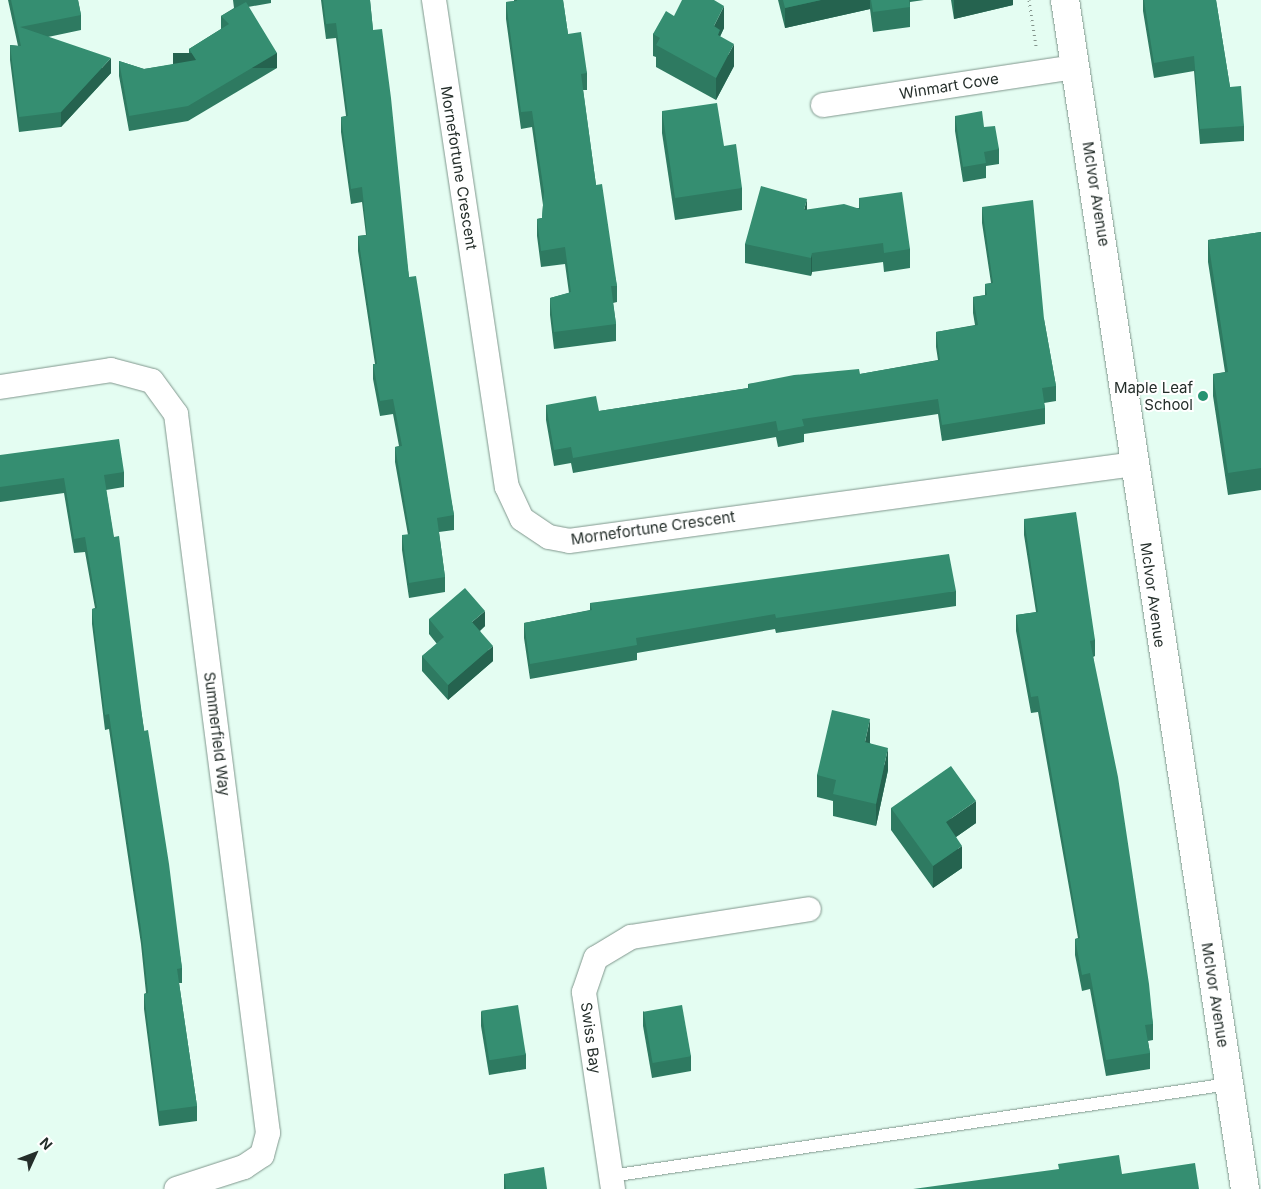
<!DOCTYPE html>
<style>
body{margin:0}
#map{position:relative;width:1261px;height:1189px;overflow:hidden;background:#e4fdf2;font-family:Inter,sans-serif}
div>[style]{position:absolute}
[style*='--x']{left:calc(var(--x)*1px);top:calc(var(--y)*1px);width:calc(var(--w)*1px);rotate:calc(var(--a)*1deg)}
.path>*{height:3px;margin-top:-1.5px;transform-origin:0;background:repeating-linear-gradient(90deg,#83948c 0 1px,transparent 0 5px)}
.roads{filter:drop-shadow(0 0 1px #80978d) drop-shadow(0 0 1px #80978d)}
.lane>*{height:12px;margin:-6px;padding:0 6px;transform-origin:6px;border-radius:6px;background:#fff}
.street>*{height:24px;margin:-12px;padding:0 12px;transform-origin:12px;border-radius:12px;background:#fff}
.secondary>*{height:28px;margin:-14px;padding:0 14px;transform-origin:14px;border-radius:14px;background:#fff}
.wall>*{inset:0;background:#2e7a61}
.shaded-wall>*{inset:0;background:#25634f;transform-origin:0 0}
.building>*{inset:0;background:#358e71;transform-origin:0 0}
.dots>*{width:14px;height:14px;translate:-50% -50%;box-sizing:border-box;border:2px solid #fff;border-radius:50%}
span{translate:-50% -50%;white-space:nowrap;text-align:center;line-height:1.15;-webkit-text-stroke:4px #fff;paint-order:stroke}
.street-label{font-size:15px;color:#242e2a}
.poi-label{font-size:15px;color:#242e2a}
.right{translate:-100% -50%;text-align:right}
.north{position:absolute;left:10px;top:1129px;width:50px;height:50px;-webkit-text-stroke:4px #fff;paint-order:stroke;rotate:47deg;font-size:14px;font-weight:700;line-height:20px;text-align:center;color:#242e2a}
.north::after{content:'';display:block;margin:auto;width:18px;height:22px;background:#242e2a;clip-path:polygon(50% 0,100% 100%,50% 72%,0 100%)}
</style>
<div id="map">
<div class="path">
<div style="--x:1029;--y:0;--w:47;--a:81.3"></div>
</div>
<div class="roads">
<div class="lane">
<div style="--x:611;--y:1176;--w:625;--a:-8.47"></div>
</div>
<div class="street">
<div style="--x:434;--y:0;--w:492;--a:81.5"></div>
<div style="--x:507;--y:487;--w:35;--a:65"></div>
<div style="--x:522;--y:519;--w:32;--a:34"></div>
<div style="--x:549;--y:537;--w:20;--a:11"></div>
<div style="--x:569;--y:541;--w:570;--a:-7.76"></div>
<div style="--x:823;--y:105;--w:255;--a:-8.6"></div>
<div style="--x:0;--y:387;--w:112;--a:-8.7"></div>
<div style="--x:111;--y:370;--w:42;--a:15"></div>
<div style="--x:152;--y:381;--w:41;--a:54"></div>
<div style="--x:176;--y:414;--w:725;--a:82.71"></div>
<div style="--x:268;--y:1133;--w:23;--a:105"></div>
<div style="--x:262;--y:1155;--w:22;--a:146"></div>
<div style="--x:244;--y:1167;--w:71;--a:162.1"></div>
<div style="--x:613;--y:1189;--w:199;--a:-98.4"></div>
<div style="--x:584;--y:992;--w:36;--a:-71"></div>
<div style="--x:596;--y:958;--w:41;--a:-31"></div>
<div style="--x:631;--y:937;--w:180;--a:-8.9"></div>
</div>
<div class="secondary">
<div style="--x:1065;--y:0;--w:1203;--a:81.39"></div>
</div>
</div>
<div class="wall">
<div style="clip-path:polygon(8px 0,78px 0,81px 15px,81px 30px,48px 37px,111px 73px,61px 127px,19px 132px,10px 60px,10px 45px,18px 46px)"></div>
<div style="clip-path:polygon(233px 0,271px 0,271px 3px,248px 7px,277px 68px,188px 121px,129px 131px,119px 76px,119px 61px,144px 69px,189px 62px,189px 49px,221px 29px,221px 16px,234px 8px)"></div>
<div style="clip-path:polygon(321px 0,370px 0,373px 30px,409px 277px,454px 515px,454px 530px,439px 532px,445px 577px,445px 592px,409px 598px,402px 550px,402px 535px,408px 535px,395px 462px,395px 447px,399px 446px,393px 414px,380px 416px,373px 379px,373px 364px,375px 364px,358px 251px,358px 236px,366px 235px,362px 202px,351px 204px,341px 132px,341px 117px,346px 116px,336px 38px,326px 39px)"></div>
<div style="clip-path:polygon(514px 0,563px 0,568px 34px,587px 73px,587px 90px,583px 90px,596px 185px,617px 286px,617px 302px,613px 303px,616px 324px,616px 341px,554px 349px,550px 315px,550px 298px,569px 293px,565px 264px,541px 267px,537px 236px,537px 219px,542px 218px,543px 205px,532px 127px,521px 129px,506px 19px,506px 2px,514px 1px)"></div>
<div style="clip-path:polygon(778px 0,924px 0,910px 2px,910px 27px,873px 32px,870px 9px,785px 28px)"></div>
<div style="clip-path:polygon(951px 0,1013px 0,1013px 5px,954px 19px)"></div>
<div style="clip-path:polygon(1143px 0,1216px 0,1230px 87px,1244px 126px,1244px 141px,1200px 144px,1194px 71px,1154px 78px,1143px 11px)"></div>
<div style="clip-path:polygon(674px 16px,724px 28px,720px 37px,734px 66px,716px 100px,656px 67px,656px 57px,653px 56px,653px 34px)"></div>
<div style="clip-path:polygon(662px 111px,742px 188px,742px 210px,675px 220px,662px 133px)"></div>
<div style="clip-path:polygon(955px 116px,984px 127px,999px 149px,999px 164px,986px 166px,986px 178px,963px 182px,955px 131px)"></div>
<div style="clip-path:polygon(859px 198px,910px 249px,910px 268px,884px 272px,883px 262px,812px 272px,811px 276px,745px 263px,745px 244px,807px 210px,859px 208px)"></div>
<div style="clip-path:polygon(982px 207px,1044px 319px,1056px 386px,1056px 401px,1044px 403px,1045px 408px,1045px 424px,942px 441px,938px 414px,804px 434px,804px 442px,778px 447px,776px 437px,573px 473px,571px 463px,554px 466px,546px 420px,546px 405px,599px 411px,748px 388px,748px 384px,860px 374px,938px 360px,936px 347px,936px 332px,975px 325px,973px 313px,973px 297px,985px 295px,985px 284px,991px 283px,982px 223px)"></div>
<div style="clip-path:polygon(1261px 232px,1261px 490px,1228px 495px,1213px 396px,1213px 374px,1225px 372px,1208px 262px,1208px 240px)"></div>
<div style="clip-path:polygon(0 455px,124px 472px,124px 487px,106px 490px,182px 968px,182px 983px,179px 983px,197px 1106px,197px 1121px,159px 1126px,144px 1009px,144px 994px,146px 993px,141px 944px,109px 729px,105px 730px,92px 624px,92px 609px,95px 608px,85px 552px,74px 553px,64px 493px,0 502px)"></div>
<div style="clip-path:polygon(1024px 519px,1095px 640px,1095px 656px,1093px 657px,1153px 1024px,1153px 1040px,1148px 1041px,1150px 1053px,1150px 1069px,1106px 1076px,1090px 989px,1082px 991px,1075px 955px,1075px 939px,1078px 938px,1038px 712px,1031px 713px,1016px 631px,1016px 615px,1036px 612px,1024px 535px)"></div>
<div style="clip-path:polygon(956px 591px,956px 606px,776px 633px,775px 629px,637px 653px,637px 660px,530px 679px,524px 638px,524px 623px,590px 610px,590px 603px)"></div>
<div style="clip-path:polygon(429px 619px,485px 626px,480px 631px,493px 661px,448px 700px,422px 671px,422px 656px,437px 644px,429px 634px)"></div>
<div style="clip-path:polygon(870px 741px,870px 743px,888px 770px,876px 826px,833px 816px,833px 801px,817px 797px,817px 775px)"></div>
<div style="clip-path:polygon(891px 808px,976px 823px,956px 837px,962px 868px,933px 888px,891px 830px)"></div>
<div style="clip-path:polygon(481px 1011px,526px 1054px,526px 1069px,489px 1075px,481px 1026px)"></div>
<div style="clip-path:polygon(643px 1011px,691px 1056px,691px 1071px,652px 1078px,643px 1026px)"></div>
<div style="clip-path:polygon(504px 1174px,547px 1189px,504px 1189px)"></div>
</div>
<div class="shaded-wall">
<div style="clip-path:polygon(821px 0,870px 0,870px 9px,785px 28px,785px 8px)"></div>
<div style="clip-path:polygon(954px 0,1013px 0,1013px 5px,954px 19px)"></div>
<div style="clip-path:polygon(724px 6px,724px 28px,720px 36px,720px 52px,714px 26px)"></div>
<div style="clip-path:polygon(734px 44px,734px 66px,716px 100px,716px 78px)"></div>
<div style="left:277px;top:53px;width:15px;height:104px;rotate:90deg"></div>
<div style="clip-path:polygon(111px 58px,111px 73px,61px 127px,61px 112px)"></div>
<div style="clip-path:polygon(807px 199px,807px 218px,804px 210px)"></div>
<div style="clip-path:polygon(812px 253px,812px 272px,811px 276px,811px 258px)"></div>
<div style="clip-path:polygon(485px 611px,485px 626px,472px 637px,472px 622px)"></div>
<div style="clip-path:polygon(493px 646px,493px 661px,448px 700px,448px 685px)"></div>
<div style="clip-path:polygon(870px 719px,870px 741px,865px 764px,865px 742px)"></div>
<div style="clip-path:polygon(888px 748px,888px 770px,876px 826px,876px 804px)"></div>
<div style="clip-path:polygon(976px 801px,976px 823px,946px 844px,946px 822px)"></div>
<div style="clip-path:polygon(962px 846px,962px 868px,933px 888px,933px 866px)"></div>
</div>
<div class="building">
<div style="clip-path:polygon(11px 0,78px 0,81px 15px,20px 27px,111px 58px,61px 112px,19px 117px,10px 45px,21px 46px)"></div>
<div style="clip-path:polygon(323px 0,370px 0,373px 30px,382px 29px,391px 98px,409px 277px,416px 276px,454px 515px,437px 518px,445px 577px,409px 583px,402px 535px,410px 534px,395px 447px,402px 446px,393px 399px,380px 401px,373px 364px,377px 364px,358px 236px,367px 235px,362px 187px,351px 189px,341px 117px,348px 116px,336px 23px,326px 24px)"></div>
<div style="clip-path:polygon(517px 0,563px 0,568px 34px,581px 32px,587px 73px,581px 74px,596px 185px,602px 184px,617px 286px,611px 286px,616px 324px,554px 332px,550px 298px,571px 292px,565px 247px,541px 251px,537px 219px,542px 218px,544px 192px,532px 111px,521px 112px,506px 2px,517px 1px)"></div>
<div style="clip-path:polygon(682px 0,714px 0,724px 6px,714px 26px,720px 30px,718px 35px,734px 44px,716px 78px,656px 45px,660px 38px,653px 34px,666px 11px,674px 16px)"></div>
<div style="clip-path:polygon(783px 0,821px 0,785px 8px)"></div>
<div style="clip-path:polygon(871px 0,909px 0,910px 7px,873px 12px)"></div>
<div style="clip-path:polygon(1144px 0,1216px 0,1230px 87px,1241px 86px,1244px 126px,1200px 129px,1194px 56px,1154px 63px)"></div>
<div style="clip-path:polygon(246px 2px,277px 53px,188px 106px,129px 116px,119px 61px,144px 69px,196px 60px,189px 49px,229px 24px,221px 16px)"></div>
<div style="clip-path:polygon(717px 103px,724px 146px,736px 144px,742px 188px,675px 198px,662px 111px)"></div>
<div style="clip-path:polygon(982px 111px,984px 127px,995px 126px,999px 149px,984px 152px,986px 163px,963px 167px,955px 116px)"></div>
<div style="clip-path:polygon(761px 186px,807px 199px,804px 210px,844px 204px,860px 209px,859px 198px,902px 192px,910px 249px,884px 253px,883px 243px,812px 253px,811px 258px,745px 244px)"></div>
<div style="clip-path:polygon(1033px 200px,1044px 319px,1056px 386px,1042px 388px,1045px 408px,942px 425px,938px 399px,802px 419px,804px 426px,778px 431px,776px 421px,573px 458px,571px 447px,554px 450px,546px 405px,596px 396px,599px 411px,749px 388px,748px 384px,794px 375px,859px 369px,860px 374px,940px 360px,936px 332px,978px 325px,973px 297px,987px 295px,985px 284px,993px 283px,982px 207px)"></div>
<div style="clip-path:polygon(1261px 232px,1261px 468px,1228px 473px,1213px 374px,1228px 372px,1208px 240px)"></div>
<div style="clip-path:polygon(119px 439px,124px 472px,104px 475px,114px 537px,119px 536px,144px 731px,148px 730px,169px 864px,182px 968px,177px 969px,197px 1106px,159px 1111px,144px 994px,148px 993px,141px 929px,109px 714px,105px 715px,92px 609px,97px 608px,85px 537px,74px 539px,64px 478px,0 487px,0 455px)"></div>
<div style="clip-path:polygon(1076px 512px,1095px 640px,1090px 641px,1118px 777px,1149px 984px,1153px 1024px,1145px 1025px,1150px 1053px,1106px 1060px,1090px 973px,1082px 975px,1075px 939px,1080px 938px,1038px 696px,1031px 697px,1016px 615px,1038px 612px,1024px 519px)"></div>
<div style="clip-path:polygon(949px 554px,956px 591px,776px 618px,775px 614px,636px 638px,637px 645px,530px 664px,524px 623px,592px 610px,590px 603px)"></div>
<div style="clip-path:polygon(465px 588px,485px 611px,472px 622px,493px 646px,448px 685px,422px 656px,444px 637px,429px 619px)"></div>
<div style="clip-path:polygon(832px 710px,870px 719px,865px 742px,888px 748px,876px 804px,833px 794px,836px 780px,817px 775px)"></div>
<div style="clip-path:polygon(951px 766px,976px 801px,946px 822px,962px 846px,933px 866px,891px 808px)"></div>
<div style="left:518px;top:1005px;width:50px;height:37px;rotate:81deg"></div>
<div style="left:682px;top:1005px;width:52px;height:39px;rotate:80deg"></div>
<div style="clip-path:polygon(1119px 1155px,1122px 1174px,1195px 1163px,1199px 1189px,913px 1189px,1059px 1169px,1058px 1164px)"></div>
<div style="clip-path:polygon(544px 1167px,547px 1189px,506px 1189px,504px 1174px)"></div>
</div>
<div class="dots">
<div style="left:1203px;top:396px;background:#289372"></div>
</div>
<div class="street-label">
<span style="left:949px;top:86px;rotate:-9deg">Winmart Cove</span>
<span style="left:459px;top:168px;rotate:81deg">Mornefortune Crescent</span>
<span style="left:1096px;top:194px;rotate:81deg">McIvor Avenue</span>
<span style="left:653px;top:528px;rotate:-8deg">Mornefortune Crescent</span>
<span style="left:1153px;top:595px;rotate:82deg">McIvor Avenue</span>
<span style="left:217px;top:734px;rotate:83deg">Summerfield Way</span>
<span style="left:1215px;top:995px;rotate:81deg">McIvor Avenue</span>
<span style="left:591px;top:1038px;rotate:82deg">Swiss Bay</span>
</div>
<div class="poi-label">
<span class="right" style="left:1193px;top:396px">Maple Leaf<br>School</span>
</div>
<div class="north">N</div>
</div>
